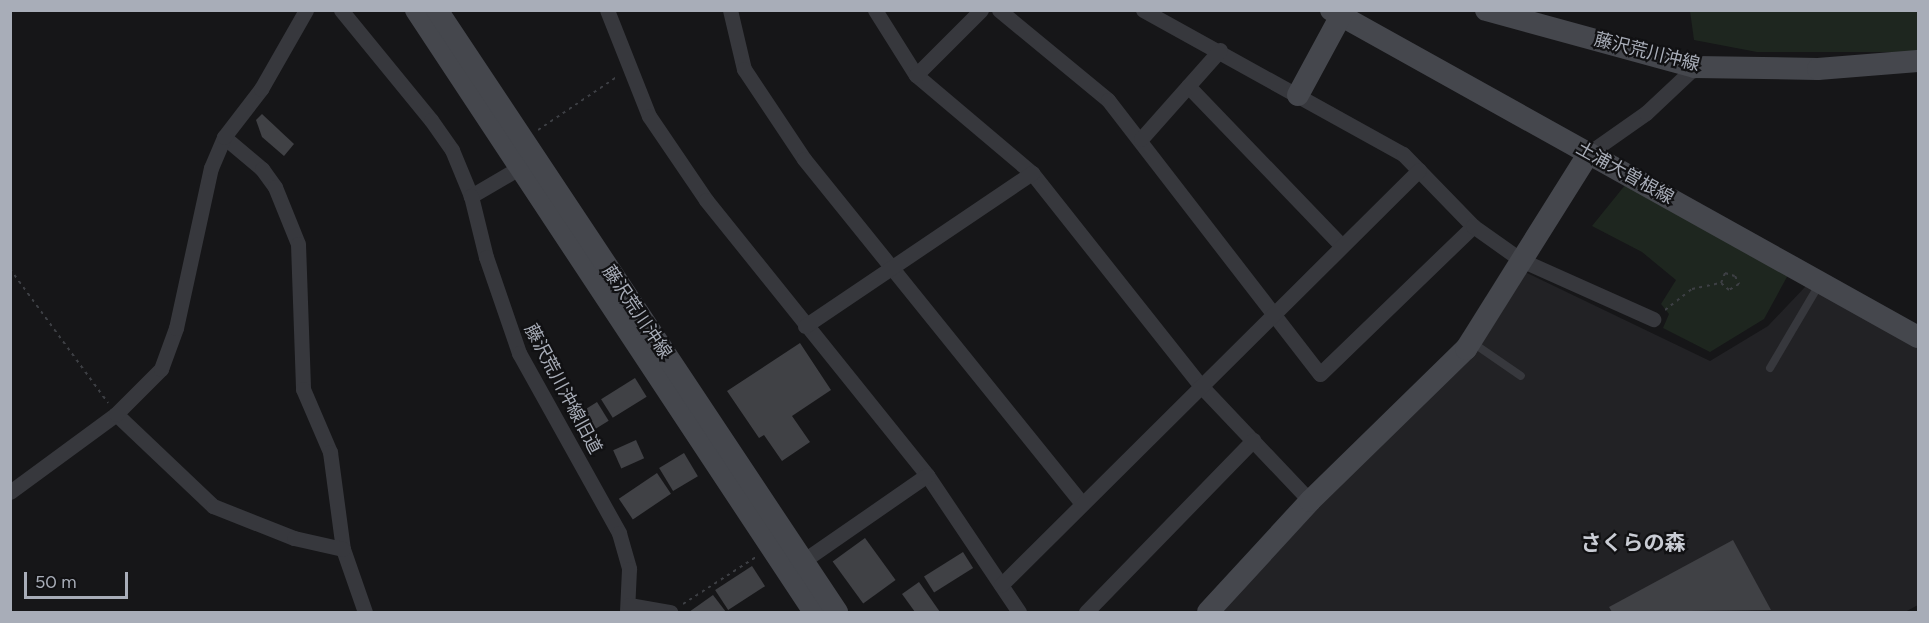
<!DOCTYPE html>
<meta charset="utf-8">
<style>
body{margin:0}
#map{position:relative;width:1929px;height:623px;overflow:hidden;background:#161618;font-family:Figtree,"Noto Sans JP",sans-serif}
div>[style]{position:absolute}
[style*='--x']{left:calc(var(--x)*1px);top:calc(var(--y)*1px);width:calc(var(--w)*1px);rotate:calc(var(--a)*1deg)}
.built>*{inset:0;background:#222225}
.green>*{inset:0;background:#1e261f}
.building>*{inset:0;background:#404145;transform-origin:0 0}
.path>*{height:2px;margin-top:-1px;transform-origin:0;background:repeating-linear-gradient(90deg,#3d3f44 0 3px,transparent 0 7.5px)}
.lane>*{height:8px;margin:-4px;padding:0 4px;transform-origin:4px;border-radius:4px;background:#37383d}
.street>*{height:15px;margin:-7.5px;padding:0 7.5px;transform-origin:7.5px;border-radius:7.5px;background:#37383d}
.secondary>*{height:22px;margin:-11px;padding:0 11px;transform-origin:11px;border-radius:11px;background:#45474d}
span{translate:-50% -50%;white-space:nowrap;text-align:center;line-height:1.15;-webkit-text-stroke:4.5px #111113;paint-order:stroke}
.street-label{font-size:18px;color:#a8adb8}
.quarter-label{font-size:21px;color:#c9ccd4;font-weight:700}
.frame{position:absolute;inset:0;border:12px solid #a8adb8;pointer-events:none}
.scale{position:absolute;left:24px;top:572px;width:104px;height:27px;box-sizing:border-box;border:3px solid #a8adb8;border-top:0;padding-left:8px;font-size:18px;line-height:21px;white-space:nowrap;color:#a8adb8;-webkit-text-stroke:4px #111113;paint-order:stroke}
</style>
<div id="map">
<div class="built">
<div style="clip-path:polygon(1527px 273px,1710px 361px,1768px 326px,1806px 286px,1918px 348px,1918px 605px,1905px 612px,1218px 612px,1521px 274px)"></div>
</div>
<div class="green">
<div style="clip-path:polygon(1690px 11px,1918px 11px,1918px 52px,1757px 52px,1694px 40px)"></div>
<div style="clip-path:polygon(1626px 184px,1788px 275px,1764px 319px,1710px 352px,1663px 328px,1669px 314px,1661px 304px,1676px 280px,1642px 252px,1592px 226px)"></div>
</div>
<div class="building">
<div style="clip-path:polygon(262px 114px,294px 144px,284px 156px,262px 137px,256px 120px)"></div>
<div style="clip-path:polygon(800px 343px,831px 390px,792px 416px,810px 442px,782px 461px,764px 435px,759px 438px,727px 391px)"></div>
<div style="left:635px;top:378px;width:22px;height:40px;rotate:58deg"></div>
<div style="left:597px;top:402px;width:22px;height:31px;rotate:58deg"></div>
<div style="left:636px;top:440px;width:20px;height:25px;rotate:66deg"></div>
<div style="left:684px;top:453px;width:27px;height:29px;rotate:59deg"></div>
<div style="left:657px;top:473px;width:25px;height:46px;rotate:56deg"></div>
<div style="left:865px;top:538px;width:52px;height:40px;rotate:54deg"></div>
<div style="clip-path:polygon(1733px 540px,1771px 610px,1612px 612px,1609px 607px)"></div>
<div style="left:963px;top:552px;width:19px;height:46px;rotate:58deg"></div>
<div style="left:752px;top:566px;width:24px;height:44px;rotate:57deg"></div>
<div style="clip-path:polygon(919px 582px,940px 612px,915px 612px,902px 594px)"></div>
<div style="clip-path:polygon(713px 595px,726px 612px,689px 612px)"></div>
</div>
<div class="path">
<div style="--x:538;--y:130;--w:97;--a:-34"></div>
<div style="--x:10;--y:269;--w:166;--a:53.8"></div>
<div style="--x:1665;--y:310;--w:34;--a:-38"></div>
<div style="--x:1692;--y:289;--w:30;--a:-12"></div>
<div style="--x:1721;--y:283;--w:11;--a:-68"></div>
<div style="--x:1725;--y:273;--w:10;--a:17"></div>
<div style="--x:1735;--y:276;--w:9;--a:63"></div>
<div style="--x:1739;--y:284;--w:12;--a:149"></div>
<div style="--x:1729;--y:290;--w:11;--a:-139"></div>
<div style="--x:683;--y:604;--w:87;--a:-32.8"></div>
</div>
<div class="lane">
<div style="--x:1473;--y:343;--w:58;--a:34.5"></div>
<div style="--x:1770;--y:368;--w:99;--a:-59.5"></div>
</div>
<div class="street">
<div style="--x:341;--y:10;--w:142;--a:50.7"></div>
<div style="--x:431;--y:120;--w:37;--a:55"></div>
<div style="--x:452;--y:150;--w:50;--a:67.6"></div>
<div style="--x:607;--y:10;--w:114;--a:68.4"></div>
<div style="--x:649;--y:116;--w:102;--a:55.8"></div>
<div style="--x:706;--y:200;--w:353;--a:51.2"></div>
<div style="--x:927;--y:475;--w:165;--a:56.1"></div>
<div style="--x:730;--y:10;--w:61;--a:76.7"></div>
<div style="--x:744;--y:69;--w:108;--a:56.3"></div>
<div style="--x:804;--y:159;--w:443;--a:51.1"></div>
<div style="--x:875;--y:10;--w:77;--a:57.8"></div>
<div style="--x:916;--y:75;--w:152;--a:40.2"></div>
<div style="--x:1032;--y:173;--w:272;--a:51.6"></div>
<div style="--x:1201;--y:386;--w:158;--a:46.5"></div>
<div style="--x:999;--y:10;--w:141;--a:39.5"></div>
<div style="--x:1108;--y:100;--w:346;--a:52.3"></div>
<div style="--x:1320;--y:374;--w:213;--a:-44"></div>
<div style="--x:1143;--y:10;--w:297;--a:29"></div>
<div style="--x:1403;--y:154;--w:100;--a:45.8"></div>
<div style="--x:1473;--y:226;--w:59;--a:35.3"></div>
<div style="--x:1521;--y:260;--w:145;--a:24.1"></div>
<div style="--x:916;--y:75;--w:92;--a:-45"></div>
<div style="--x:1188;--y:86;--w:222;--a:46.1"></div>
<div style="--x:224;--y:137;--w:50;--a:40.1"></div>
<div style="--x:262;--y:169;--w:22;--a:54"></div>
<div style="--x:275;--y:187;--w:61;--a:68"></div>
<div style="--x:298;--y:244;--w:145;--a:88"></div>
<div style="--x:303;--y:389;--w:69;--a:66.8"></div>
<div style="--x:330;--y:452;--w:98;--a:82.4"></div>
<div style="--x:343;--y:549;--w:67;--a:70.8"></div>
<div style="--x:1141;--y:139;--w:119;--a:-48.4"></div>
<div style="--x:1589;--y:153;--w:70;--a:-35.1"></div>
<div style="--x:1646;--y:113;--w:67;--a:-43.2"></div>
<div style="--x:519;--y:168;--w:56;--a:149.7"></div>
<div style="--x:471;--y:196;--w:63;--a:76.2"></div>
<div style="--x:486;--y:257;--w:102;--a:71"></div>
<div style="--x:519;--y:353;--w:206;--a:60.9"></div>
<div style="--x:619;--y:533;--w:37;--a:74"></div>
<div style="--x:629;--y:569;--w:43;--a:92.7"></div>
<div style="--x:805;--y:326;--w:274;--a:-34"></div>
<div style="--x:116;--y:414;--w:134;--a:43.5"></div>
<div style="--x:213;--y:506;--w:87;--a:21.6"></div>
<div style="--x:294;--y:538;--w:50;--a:12.7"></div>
<div style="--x:10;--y:492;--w:132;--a:-36.3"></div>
<div style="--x:116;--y:414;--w:64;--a:-45"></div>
<div style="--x:161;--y:369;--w:44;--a:-69.9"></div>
<div style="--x:176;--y:328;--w:164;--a:-77.7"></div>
<div style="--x:211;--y:168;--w:34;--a:-67"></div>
<div style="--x:224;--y:137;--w:61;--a:-52.4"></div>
<div style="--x:261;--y:89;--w:91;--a:-60.3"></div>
<div style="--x:803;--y:561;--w:151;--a:-34.7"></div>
<div style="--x:1001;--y:585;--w:589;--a:-44.79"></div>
<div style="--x:629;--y:605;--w:42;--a:9.7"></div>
<div style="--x:1086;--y:612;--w:240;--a:-45.8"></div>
</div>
<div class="secondary">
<div style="--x:416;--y:10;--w:722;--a:56.53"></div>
<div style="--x:437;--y:10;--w:723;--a:56.4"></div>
<div style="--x:1331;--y:10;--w:672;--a:29.12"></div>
<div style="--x:1486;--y:10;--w:217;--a:15.3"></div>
<div style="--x:1695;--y:67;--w:123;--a:0.9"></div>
<div style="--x:1818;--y:69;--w:100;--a:-4.6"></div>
<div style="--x:1298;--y:95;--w:97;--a:-61.6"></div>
<div style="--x:1208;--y:612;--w:151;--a:-47.4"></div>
<div style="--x:1310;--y:501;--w:218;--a:-44.3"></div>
<div style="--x:1466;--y:349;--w:231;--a:-57.9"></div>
</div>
<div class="street-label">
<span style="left:1647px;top:52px;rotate:14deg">藤沢荒川沖線</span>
<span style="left:1625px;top:173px;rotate:29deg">土浦大曽根線</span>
<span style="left:637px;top:312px;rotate:56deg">藤沢荒川沖線</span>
<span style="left:563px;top:389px;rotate:62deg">藤沢荒川沖線旧道</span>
</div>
<div class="quarter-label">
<span style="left:1633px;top:543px">さくらの森</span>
</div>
<div class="frame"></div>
<div class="scale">50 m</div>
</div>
